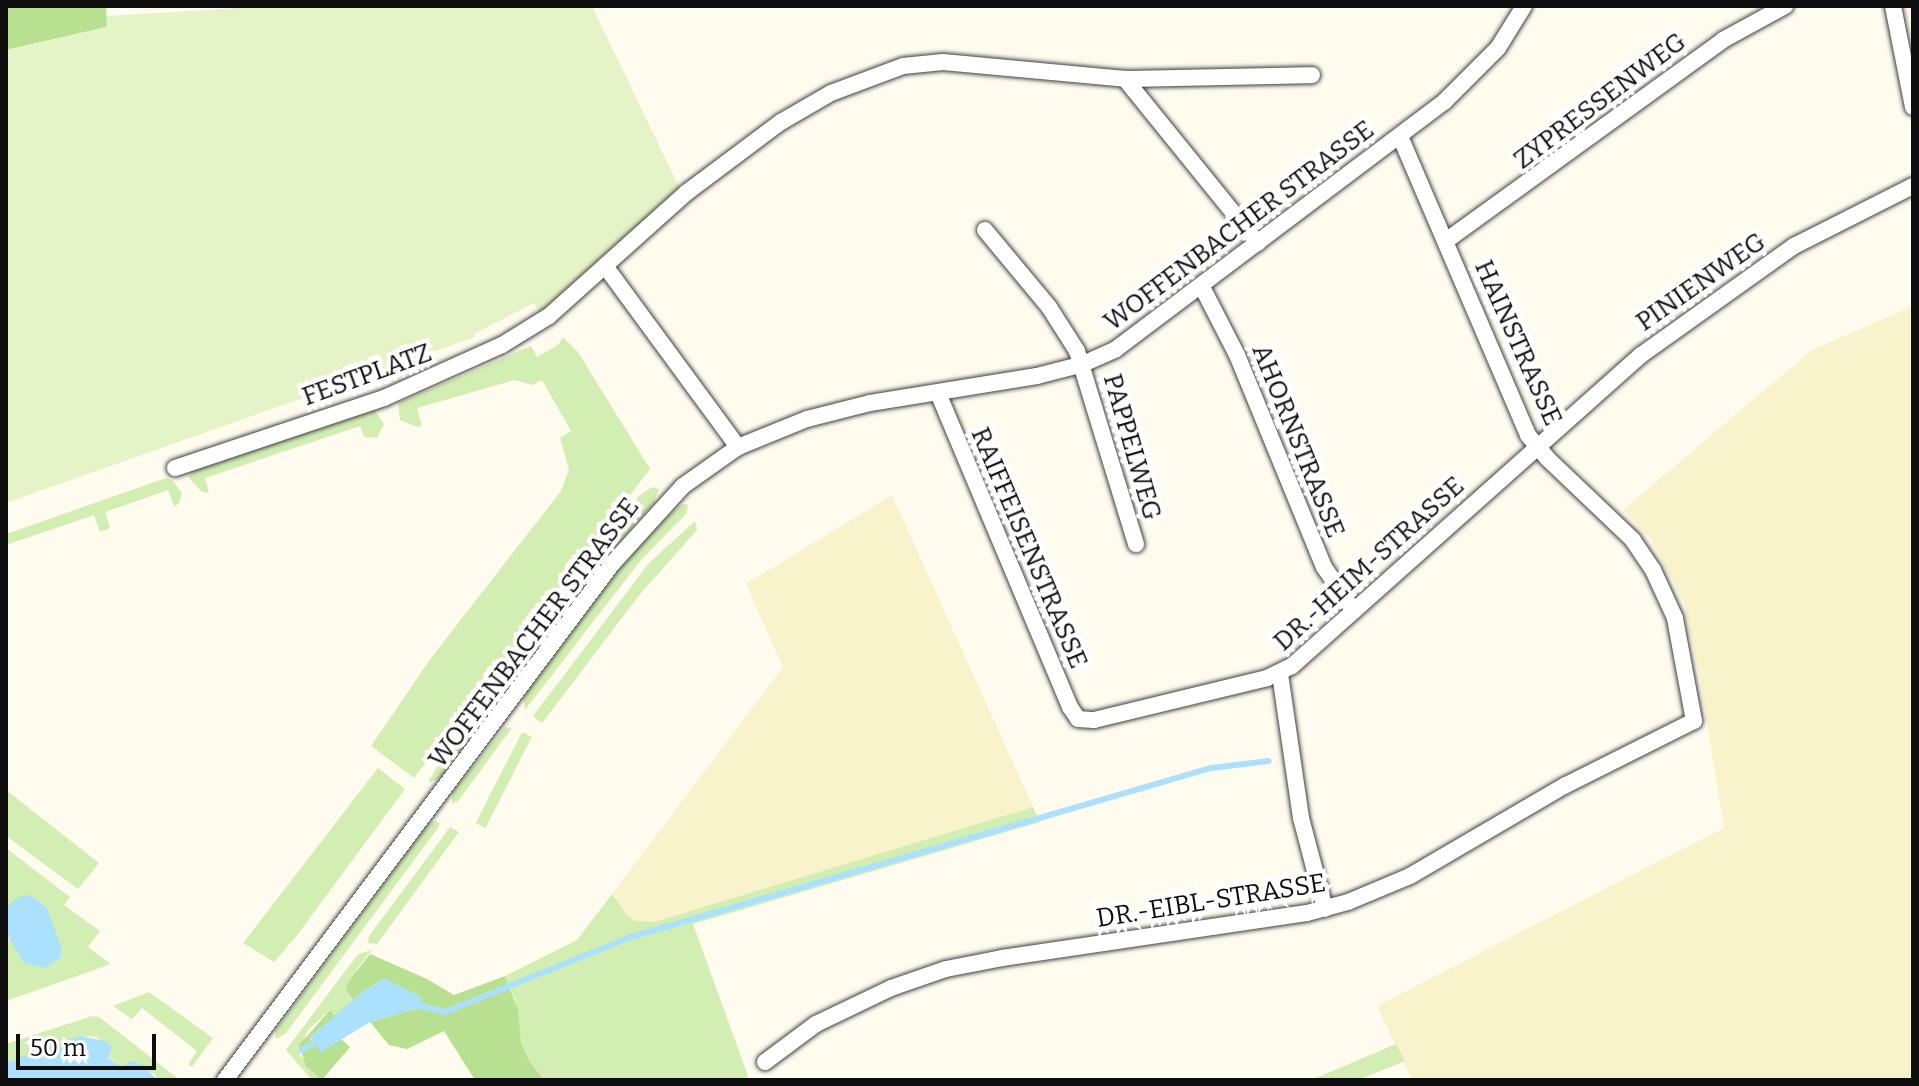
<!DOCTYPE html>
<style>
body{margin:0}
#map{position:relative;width:1919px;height:1086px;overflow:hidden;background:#fffbee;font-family:Bitter,serif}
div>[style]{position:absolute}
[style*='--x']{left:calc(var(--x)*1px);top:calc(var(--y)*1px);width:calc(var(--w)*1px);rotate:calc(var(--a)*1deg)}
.farmland>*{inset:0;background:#f8f3ca}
.green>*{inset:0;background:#d3eeb3;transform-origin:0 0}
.forest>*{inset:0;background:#b7e190}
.pitch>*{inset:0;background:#e5f4c6}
.water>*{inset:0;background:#ace1fd}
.stream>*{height:6px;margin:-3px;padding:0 3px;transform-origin:3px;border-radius:3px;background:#ace1fd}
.roads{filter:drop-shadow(0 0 2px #404040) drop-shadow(0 0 2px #404040)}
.street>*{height:16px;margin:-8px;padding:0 8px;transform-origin:8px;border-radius:8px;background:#fff}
span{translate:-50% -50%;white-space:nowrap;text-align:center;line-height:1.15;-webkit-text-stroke:8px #fff;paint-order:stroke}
.street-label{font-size:26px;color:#0d0d0d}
.frame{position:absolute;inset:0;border:8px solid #0d0d0d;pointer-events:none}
.scale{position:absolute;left:16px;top:1034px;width:140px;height:36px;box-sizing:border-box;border:4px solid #0d0d0d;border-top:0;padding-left:10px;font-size:24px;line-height:28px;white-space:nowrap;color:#0d0d0d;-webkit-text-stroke:6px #fff;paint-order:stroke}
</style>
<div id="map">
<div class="farmland">
<div style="clip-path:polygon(1913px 306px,1913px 1080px,1412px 1080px,1377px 1006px,1724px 828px,1700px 678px,1684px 602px,1650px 538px,1623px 510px,1812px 350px)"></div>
<div style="clip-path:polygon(892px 495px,1033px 807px,654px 922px,636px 921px,627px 915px,612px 894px,783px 667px,746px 584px)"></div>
</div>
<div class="green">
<div style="clip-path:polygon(563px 337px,578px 352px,650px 469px,414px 778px,371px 746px,431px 658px,561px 491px,569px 470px,560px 438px,571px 431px,542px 380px,532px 385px,514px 380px,417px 408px,422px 426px,417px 427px,400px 420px,398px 403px,531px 346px,537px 357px,558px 345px)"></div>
<div style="clip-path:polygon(374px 409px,384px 424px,377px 438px,364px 437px,360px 426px,205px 478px,209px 493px,202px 492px,188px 477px,193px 470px)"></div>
<div style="clip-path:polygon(166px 478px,173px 481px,182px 493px,179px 504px,174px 506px,168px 490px,105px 512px,110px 528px,100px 532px,94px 515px,6px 545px,6px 534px)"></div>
<div style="clip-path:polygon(652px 487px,659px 489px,653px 504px,605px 559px,459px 756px,442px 777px,428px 783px,439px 763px,639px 496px)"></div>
<div style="clip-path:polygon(683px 504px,688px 505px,686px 514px,641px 560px,525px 710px,523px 698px,621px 567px,658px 524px)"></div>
<div style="clip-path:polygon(695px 521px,697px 530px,641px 593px,542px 723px,533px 716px,649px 563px)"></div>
<div style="clip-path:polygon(505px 727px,512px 728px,458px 801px,452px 804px,452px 793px)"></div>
<div style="left:522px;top:732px;width:11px;height:102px;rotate:27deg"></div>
<div style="clip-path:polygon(378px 768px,405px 789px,298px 934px,274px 962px,243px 943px)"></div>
<div style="clip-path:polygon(6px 790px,99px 863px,78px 889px,6px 836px)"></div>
<div style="clip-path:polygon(1033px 807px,1040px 822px,693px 924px,748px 1076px,746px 1080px,544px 1080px,528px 1061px,521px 1043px,515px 1000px,505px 976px,577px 940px,612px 894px,627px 915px,636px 921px,654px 922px)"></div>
<div style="clip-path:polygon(435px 821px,440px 823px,438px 828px,286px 1033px,276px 1039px,275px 1031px,427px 826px)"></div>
<div style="clip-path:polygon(450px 827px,459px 832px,377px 944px,368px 943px,369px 936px)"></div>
<div style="clip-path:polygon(6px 848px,70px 897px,64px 905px,100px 931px,88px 947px,111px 964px,6px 1001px,6px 933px,9px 941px)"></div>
<div style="clip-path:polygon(372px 950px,357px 969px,348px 994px,353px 1000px,335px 1016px,330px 1010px,307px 1031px,300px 1055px,322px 1080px,310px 1078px,286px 1050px,358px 954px)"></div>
<div style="clip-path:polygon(149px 992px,213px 1038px,192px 1067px,188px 1064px,197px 1051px,142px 1008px,132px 1019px,113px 1006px)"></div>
<div style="clip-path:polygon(92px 1016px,99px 1017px,180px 1080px,158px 1080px,154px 1073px,122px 1067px,108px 1057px,111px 1051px,97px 1037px,88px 1036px,6px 1063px,6px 1044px)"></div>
<div style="clip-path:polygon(1396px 1044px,1405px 1061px,1358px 1080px,1311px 1080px)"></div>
</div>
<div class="forest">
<div style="clip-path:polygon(6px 6px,106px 6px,107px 27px,6px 50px)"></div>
<div style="clip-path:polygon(370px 954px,427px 979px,454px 995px,505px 976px,518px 1010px,521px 1043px,529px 1061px,544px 1080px,475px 1080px,444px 1031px,407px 1049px,389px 1045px,370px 1022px,421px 1007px,363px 991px,353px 1000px,346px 990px,349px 981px)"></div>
<div style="clip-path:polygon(330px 1010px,335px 1016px,310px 1038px,321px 1051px,341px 1039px,350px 1047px,322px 1080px,306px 1066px,299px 1045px)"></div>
</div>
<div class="pitch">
<div style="clip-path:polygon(273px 6px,592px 6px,681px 191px,541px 315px,534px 303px,474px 334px,475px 337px,6px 503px,6px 50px,107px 27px,107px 16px)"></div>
</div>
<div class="water">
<div style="clip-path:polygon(31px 895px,47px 908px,62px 949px,60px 958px,44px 968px,23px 962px,6px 933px,6px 906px,21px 896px)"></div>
<div style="clip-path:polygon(384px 978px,422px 997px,421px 1007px,370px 1022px,321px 1052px,310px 1037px,363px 991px)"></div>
<div style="clip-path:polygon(80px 1036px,106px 1041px,112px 1047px,108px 1058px,122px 1067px,130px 1061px,141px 1064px,158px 1080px,6px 1080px,6px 1063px)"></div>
</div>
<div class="stream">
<div style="--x:413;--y:1004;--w:33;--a:14"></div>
<div style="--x:445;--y:1012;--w:201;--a:-22"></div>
<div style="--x:631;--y:937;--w:604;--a:-16.25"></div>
<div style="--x:1211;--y:768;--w:58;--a:-6.9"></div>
<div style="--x:302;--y:1050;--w:19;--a:-32"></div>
</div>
<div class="roads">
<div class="street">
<div style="--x:1893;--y:6;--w:103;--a:78.8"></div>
<div style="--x:1125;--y:79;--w:187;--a:-1.2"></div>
<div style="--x:985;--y:230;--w:100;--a:50.3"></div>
<div style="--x:1049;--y:307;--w:52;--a:57.5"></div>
<div style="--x:1077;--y:351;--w:202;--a:73"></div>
<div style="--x:1447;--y:240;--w:341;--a:-35.9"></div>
<div style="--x:1723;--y:40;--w:71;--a:-28.7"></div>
<div style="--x:605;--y:266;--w:225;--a:53.7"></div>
<div style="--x:1202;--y:287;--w:76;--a:62.8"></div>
<div style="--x:1237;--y:355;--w:229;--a:67.7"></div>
<div style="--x:1324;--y:567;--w:53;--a:55.7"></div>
<div style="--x:938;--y:393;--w:341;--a:67.2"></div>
<div style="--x:1070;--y:707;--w:14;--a:56"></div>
<div style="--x:1078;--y:719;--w:16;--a:4"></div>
<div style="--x:1094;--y:720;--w:178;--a:-13.6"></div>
<div style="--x:1267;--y:678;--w:28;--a:-26"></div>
<div style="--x:1292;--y:666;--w:467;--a:-41.7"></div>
<div style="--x:1641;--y:355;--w:188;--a:-35.5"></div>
<div style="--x:1794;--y:246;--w:133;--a:-26.8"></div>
<div style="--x:175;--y:468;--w:220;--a:-18.5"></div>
<div style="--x:384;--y:398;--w:129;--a:-24.2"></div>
<div style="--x:502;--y:345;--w:55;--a:-31.7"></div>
<div style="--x:549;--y:316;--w:184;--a:-41.9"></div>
<div style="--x:686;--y:193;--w:119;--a:-36.8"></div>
<div style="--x:781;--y:122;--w:58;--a:-30.1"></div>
<div style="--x:831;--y:93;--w:77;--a:-20.6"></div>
<div style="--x:903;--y:66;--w:40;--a:-5.7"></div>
<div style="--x:943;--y:62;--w:183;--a:5.3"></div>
<div style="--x:1125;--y:79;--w:211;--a:51"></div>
<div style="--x:1280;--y:674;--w:146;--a:81.7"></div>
<div style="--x:1301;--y:818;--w:94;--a:75.2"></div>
<div style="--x:765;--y:1062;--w:64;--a:-36.7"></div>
<div style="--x:816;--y:1024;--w:83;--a:-25.6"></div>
<div style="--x:891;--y:988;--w:58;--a:-19.1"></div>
<div style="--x:946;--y:969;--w:57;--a:-11.1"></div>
<div style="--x:1002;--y:958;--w:308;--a:-8.4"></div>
<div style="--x:1307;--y:913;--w:42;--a:-15"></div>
<div style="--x:1348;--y:902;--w:67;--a:-22.8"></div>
<div style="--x:1410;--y:876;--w:181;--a:-30.3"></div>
<div style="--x:1566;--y:785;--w:143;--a:-26.6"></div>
<div style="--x:1694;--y:721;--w:105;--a:-100.5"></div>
<div style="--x:1675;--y:618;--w:53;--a:-114.6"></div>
<div style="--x:1653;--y:570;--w:36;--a:-124"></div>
<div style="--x:1633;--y:540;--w:117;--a:-136.4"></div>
<div style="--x:1548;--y:459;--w:31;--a:-130"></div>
<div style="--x:1528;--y:435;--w:325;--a:-113.2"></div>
<div style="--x:225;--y:1080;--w:645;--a:-53.13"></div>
<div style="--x:612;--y:564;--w:105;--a:-47.7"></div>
<div style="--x:683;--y:486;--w:67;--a:-35.3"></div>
<div style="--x:738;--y:447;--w:74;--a:-22.1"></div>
<div style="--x:807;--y:419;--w:65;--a:-14.3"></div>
<div style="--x:870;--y:403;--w:169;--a:-9.2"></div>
<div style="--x:1037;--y:376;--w:48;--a:-14.6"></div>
<div style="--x:1083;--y:364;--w:36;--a:-24"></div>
<div style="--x:1116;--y:349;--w:411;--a:-37"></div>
<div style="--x:1444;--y:102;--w:76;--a:-45"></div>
<div style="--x:1498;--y:48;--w:49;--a:-58.2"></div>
</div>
</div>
<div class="street-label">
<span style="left:1600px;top:101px;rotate:-37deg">ZYPRESSENWEG</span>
<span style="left:1239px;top:226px;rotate:-37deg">WOFFENBACHER STRASSE</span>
<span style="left:1701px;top:282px;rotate:-35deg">PINIENWEG</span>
<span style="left:1518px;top:343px;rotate:66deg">HAINSTRASSE</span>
<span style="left:367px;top:375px;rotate:-20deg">FESTPLATZ</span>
<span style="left:1298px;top:441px;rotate:68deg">AHORNSTRASSE</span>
<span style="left:1132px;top:447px;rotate:74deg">PAPPELWEG</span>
<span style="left:1029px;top:548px;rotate:67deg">RAIFFEISENSTRASSE</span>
<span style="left:1369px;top:564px;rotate:-42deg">DR.-HEIM-STRASSE</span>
<span style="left:534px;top:633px;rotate:-53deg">WOFFENBACHER STRASSE</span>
<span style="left:1211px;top:901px;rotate:-9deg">DR.-EIBL-STRASSE</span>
</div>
<div class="frame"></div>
<div class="scale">50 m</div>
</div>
